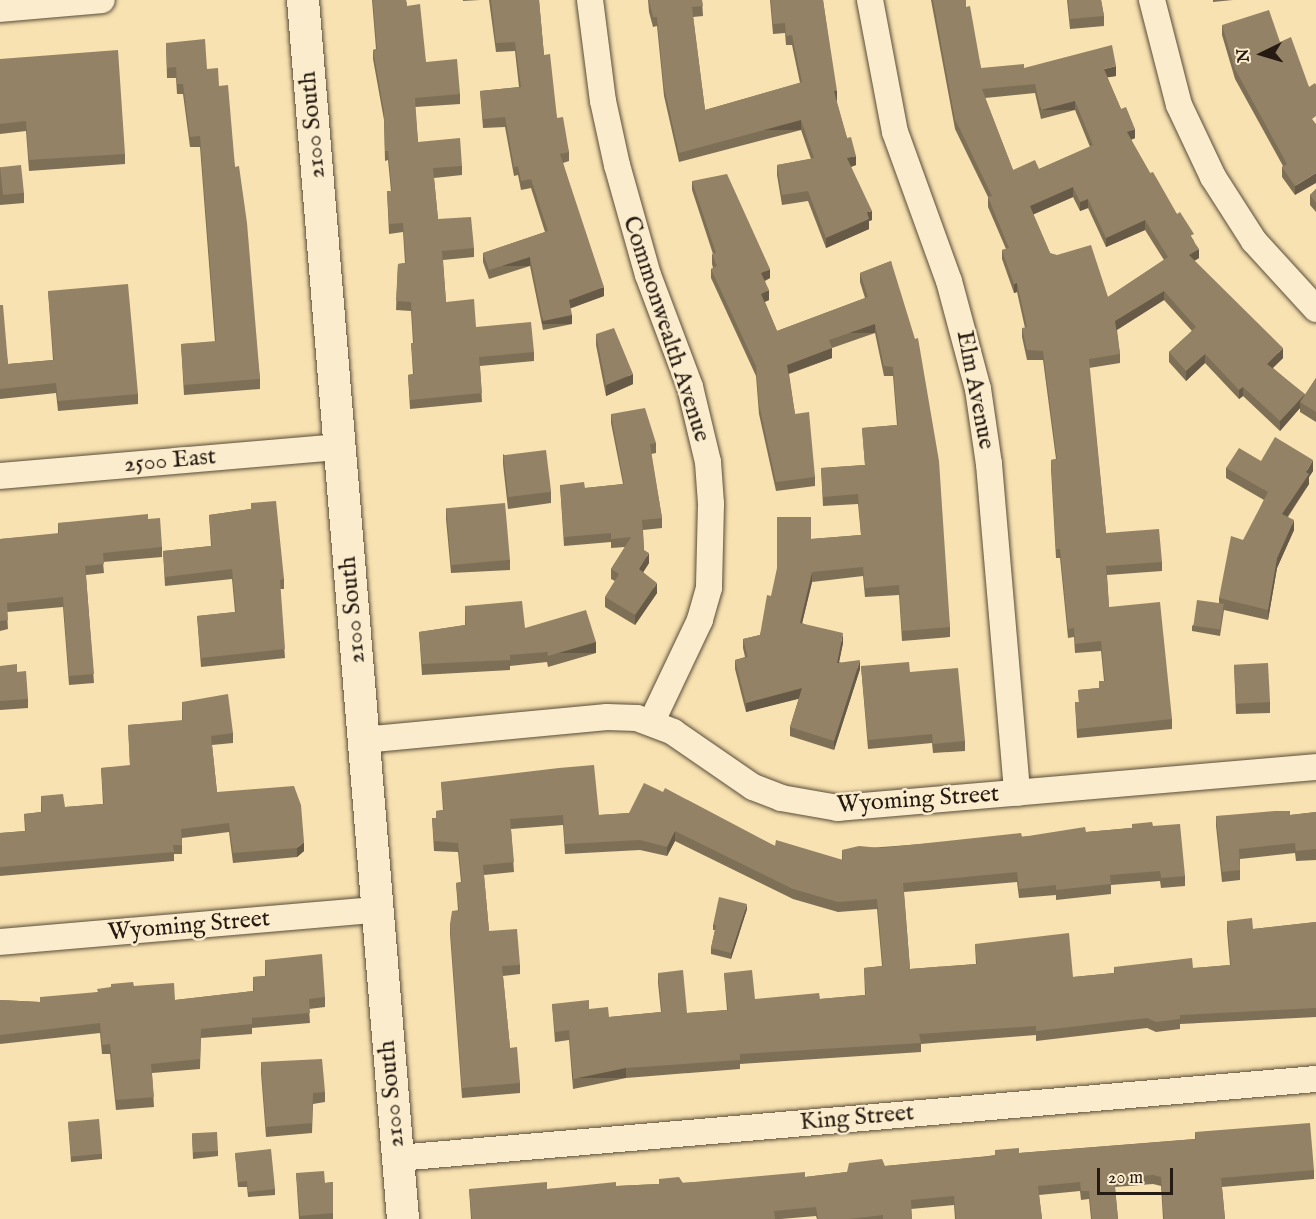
<!DOCTYPE html>
<style>
body{margin:0}
#map{position:relative;width:1316px;height:1219px;overflow:hidden;background:#f8e2b1;font-family:"IM FELL English",serif}
div>[style]{position:absolute}
[style*='--x']{left:calc(var(--x)*1px);top:calc(var(--y)*1px);width:calc(var(--w)*1px);rotate:calc(var(--a)*1deg)}
.roads{filter:drop-shadow(0 0 2px #5a4d3a) drop-shadow(0 0 2px #5a4d3a)}
.minor>*{height:26px;margin:-13px;padding:0 13px;transform-origin:13px;border-radius:13px;background:#faeccc}
.tertiary>*{height:32px;margin:-16px;padding:0 16px;transform-origin:16px;border-radius:16px;background:#faeccc}
.wall>*{inset:0;background:#7e7057}
.shaded-wall>*{inset:0;background:#675b47;transform-origin:0 0}
.building>*{inset:0;background:#938265;transform-origin:0 0}
span{translate:-50% -50%;white-space:nowrap;text-align:center;line-height:1.15;-webkit-text-stroke:5px #faeccc;paint-order:stroke}
.street-label{font-size:24px;color:#261b13}
.north{position:absolute;left:1232px;top:24px;width:60px;height:60px;-webkit-text-stroke:4px #faeccc;paint-order:stroke;rotate:265deg;font-size:16px;font-weight:700;line-height:24px;text-align:center;color:#261b13}
.north::after{content:'';display:block;margin:auto;width:21px;height:27px;background:#261b13;clip-path:polygon(50% 0,100% 100%,50% 72%,0 100%)}
.scale{position:absolute;left:1097px;top:1168px;width:76px;height:27px;box-sizing:border-box;border:3px solid #261b13;border-top:0;padding-left:8px;font-size:18px;line-height:21px;white-space:nowrap;color:#261b13;-webkit-text-stroke:4px #faeccc;paint-order:stroke}
</style>
<div id="map">
<div class="roads">
<div class="minor">
<div style="--x:590;--y:0;--w:102;--a:82.7"></div>
<div style="--x:603;--y:101;--w:66;--a:77.7"></div>
<div style="--x:617;--y:165;--w:114;--a:74.3"></div>
<div style="--x:648;--y:275;--w:120;--a:69.4"></div>
<div style="--x:690;--y:387;--w:77;--a:76.5"></div>
<div style="--x:708;--y:462;--w:42;--a:85.9"></div>
<div style="--x:711;--y:504;--w:84;--a:91.4"></div>
<div style="--x:709;--y:588;--w:33;--a:106"></div>
<div style="--x:700;--y:620;--w:112;--a:115.4"></div>
<div style="--x:870;--y:0;--w:134;--a:79.3"></div>
<div style="--x:895;--y:132;--w:158;--a:70.1"></div>
<div style="--x:949;--y:281;--w:112;--a:75"></div>
<div style="--x:978;--y:389;--w:76;--a:81.7"></div>
<div style="--x:989;--y:464;--w:330;--a:85.1"></div>
<div style="--x:1152;--y:0;--w:108;--a:75.6"></div>
<div style="--x:1179;--y:105;--w:80;--a:64.7"></div>
<div style="--x:1213;--y:177;--w:76;--a:57.4"></div>
<div style="--x:1254;--y:241;--w:92;--a:47.6"></div>
<div style="--x:0;--y:9;--w:102;--a:-5"></div>
<div style="--x:0;--y:476;--w:340;--a:-4.9"></div>
<div style="--x:363;--y:740;--w:245;--a:-5.4"></div>
<div style="--x:607;--y:717;--w:30;--a:2"></div>
<div style="--x:637;--y:718;--w:39;--a:21"></div>
<div style="--x:673;--y:732;--w:97;--a:34.5"></div>
<div style="--x:753;--y:787;--w:30;--a:21"></div>
<div style="--x:781;--y:798;--w:58;--a:10"></div>
<div style="--x:838;--y:808;--w:480;--a:-4.9"></div>
<div style="--x:0;--y:942;--w:378;--a:-4.9"></div>
<div style="--x:398;--y:1158;--w:921;--a:-4.92"></div>
</div>
<div class="tertiary">
<div style="--x:303;--y:0;--w:1223;--a:85.31"></div>
</div>
</div>
<div class="wall">
<div style="clip-path:polygon(372px 0,406px 0,407px 6px,426px 62px,460px 94px,460px 104px,415px 107px,418px 142px,462px 166px,462px 175px,434px 178px,438px 219px,474px 248px,474px 257px,443px 260px,446px 302px,476px 327px,534px 352px,534px 361px,480px 366px,482px 402px,410px 409px,408px 375px,413px 374px,411px 343px,413px 343px,411px 311px,396px 310px,398px 264px,405px 263px,403px 232px,389px 234px,387px 191px,391px 191px,388px 160px,385px 161px,384px 120px,373px 59px,373px 50px,376px 49px)"></div>
<div style="clip-path:polygon(463px 0,480px 0,463px 1px)"></div>
<div style="clip-path:polygon(489px 0,539px 0,544px 55px,557px 118px,569px 152px,569px 161px,563px 163px,604px 296px,570px 308px,572px 324px,543px 330px,530px 266px,489px 279px,483px 262px,483px 253px,545px 232px,531px 188px,521px 190px,518px 175px,514px 176px,505px 127px,483px 128px,480px 91px,519px 87px,515px 51px,496px 52px)"></div>
<div style="clip-path:polygon(648px 0,702px 0,703px 16px,693px 17px,705px 110px,800px 83px,792px 45px,786px 45px,785px 33px,773px 34px,770px 0,823px 0,837px 100px,836px 100px,847px 138px,856px 165px,851px 167px,872px 220px,869px 221px,869px 229px,826px 248px,808px 201px,782px 205px,777px 175px,777px 165px,811px 159px,801px 130px,679px 162px,664px 96px,657px 26px,653px 27px,649px 12px)"></div>
<div style="clip-path:polygon(evenodd,931px 0,966px 0,966px 7px,981px 68px,1024px 68px,1116px 76px,1107px 77px,1121px 109px,1135px 138px,1131px 140px,1150px 173px,1194px 241px,1199px 258px,1194px 261px,1283px 358px,1273px 368px,1305px 395px,1316px 378px,1316px 422px,1300px 412px,1300px 408px,1280px 431px,1243px 396px,1239px 399px,1205px 363px,1186px 381px,1169px 362px,1169px 352px,1192px 331px,1164px 300px,1117px 330px,1120px 354px,1120px 363px,1089px 368px,1106px 533px,1162px 562px,1162px 571px,1107px 575px,1109px 607px,1172px 719px,1172px 729px,1077px 738px,1075px 702px,1079px 702px,1078px 690px,1099px 688px,1099px 681px,1104px 681px,1101px 651px,1075px 653px,1074px 637px,1068px 638px,1060px 558px,1056px 558px,1051px 469px,1051px 460px,1056px 459px,1043px 360px,1027px 360px,1022px 337px,1022px 328px,1025px 328px,1017px 292px,1014px 293px,1002px 259px,1002px 250px,1006px 249px,988px 207px,988px 197px,955px 129px,931px 0,1035px 93px,1041px 119px,1075px 110px,1090px 147px,1039px 169px,1013px 170px,985px 98px,1035px 93px,931px 0,1073px 197px,1080px 211px,1088px 208px,1106px 247px,1145px 230px,1164px 260px,1108px 297px,1050px 253px,1033px 214px,1073px 197px)"></div>
<div style="clip-path:polygon(1067px 0,1101px 0,1104px 16px,1104px 26px,1070px 29px)"></div>
<div style="clip-path:polygon(1213px 0,1233px 0,1213px 2px)"></div>
<div style="clip-path:polygon(1222px 25px,1280px 42px,1309px 87px,1295px 195px,1282px 177px,1282px 167px,1283px 166px,1235px 79px,1222px 35px)"></div>
<div style="clip-path:polygon(166px 43px,207px 69px,219px 86px,235px 167px,260px 379px,260px 389px,184px 395px,181px 344px,215px 342px,200px 147px,190px 147px,183px 94px,177px 94px,176px 78px,167px 78px)"></div>
<div style="clip-path:polygon(0 59px,125px 154px,125px 164px,29px 171px,26px 131px,0 134px)"></div>
<div style="clip-path:polygon(0 167px,24px 193px,24px 203px,0 205px)"></div>
<div style="clip-path:polygon(692px 181px,770px 278px,765px 281px,769px 300px,765px 302px,777px 331px,865px 298px,860px 282px,860px 273px,891px 261px,950px 627px,950px 637px,902px 641px,899px 595px,865px 597px,863px 576px,812px 582px,802px 623px,843px 643px,839px 662px,860px 669px,834px 750px,790px 736px,790px 727px,799px 698px,746px 712px,735px 669px,735px 660px,745px 657px,743px 648px,743px 639px,760px 635px,771px 596px,811px 539px,861px 535px,858px 504px,823px 506px,821px 468px,865px 465px,862px 428px,897px 425px,893px 376px,884px 376px,875px 333px,832px 348px,832px 358px,789px 374px,795px 414px,815px 477px,815px 486px,776px 491px,759px 414px,756px 376px,711px 278px,711px 269px,713px 268px,712px 264px,712px 254px,713px 254px,692px 190px)"></div>
<div style="clip-path:polygon(1316px 189px,1316px 212px,1310px 205px,1310px 195px)"></div>
<div style="clip-path:polygon(48px 291px,138px 394px,138px 404px,58px 411px,56px 393px,0 399px,0 305px,8px 364px,53px 360px)"></div>
<div style="clip-path:polygon(596px 334px,633px 384px,606px 396px,596px 345px)"></div>
<div style="clip-path:polygon(611px 414px,656px 443px,656px 453px,651px 454px,662px 518px,662px 528px,643px 530px,644px 550px,649px 563px,643px 572px,657px 593px,635px 625px,605px 607px,605px 597px,615px 581px,611px 579px,611px 569px,625px 547px,611px 548px,611px 542px,564px 546px,560px 485px,585px 488px,623px 484px,611px 423px)"></div>
<div style="clip-path:polygon(503px 454px,551px 492px,551px 503px,508px 509px,503px 464px)"></div>
<div style="clip-path:polygon(1261px 461px,1313px 471px,1309px 477px,1309px 484px,1288px 517px,1294px 530px,1277px 568px,1268px 620px,1224px 610px,1220px 636px,1192px 631px,1192px 626px,1219px 603px,1219px 598px,1264px 500px,1226px 478px,1226px 468px)"></div>
<div style="clip-path:polygon(251px 503px,284px 579px,284px 589px,280px 589px,285px 658px,201px 667px,197px 616px,235px 612px,232px 579px,165px 586px,163px 551px,211px 546px,209px 515px,251px 509px)"></div>
<div style="clip-path:polygon(446px 508px,510px 560px,510px 570px,451px 573px,446px 519px)"></div>
<div style="clip-path:polygon(148px 519px,162px 547px,162px 557px,103px 562px,104px 573px,86px 575px,94px 683px,69px 685px,63px 607px,7px 612px,8px 629px,0 631px,0 539px,58px 534px,58px 523px)"></div>
<div style="clip-path:polygon(465px 606px,525px 628px,596px 653px,548px 667px,547px 662px,510px 666px,510px 670px,422px 675px,419px 632px,465px 625px)"></div>
<div style="clip-path:polygon(1234px 665px,1270px 702px,1270px 713px,1236px 714px)"></div>
<div style="clip-path:polygon(0 666px,17px 672px,28px 699px,28px 708px,0 710px)"></div>
<div style="clip-path:polygon(861px 666px,910px 672px,965px 741px,965px 751px,933px 753px,932px 743px,868px 749px)"></div>
<div style="clip-path:polygon(182px 702px,233px 733px,233px 743px,212px 745px,217px 792px,304px 851px,297px 857px,233px 863px,229px 832px,182px 838px,182px 854px,174px 854px,174px 861px,0 876px,0 833px,25px 831px,24px 814px,41px 812px,41px 796px,65px 807px,103px 804px,101px 768px,130px 766px,128px 725px,182px 721px)"></div>
<div style="clip-path:polygon(441px 782px,599px 815px,629px 813px,663px 792px,775px 846px,842px 860px,842px 850px,1086px 832px,1153px 826px,1185px 876px,1185px 886px,1161px 888px,1160px 881px,1111px 885px,1111px 894px,1056px 900px,1056px 895px,1019px 898px,1017px 882px,904px 892px,910px 969px,976px 964px,975px 944px,1073px 977px,1114px 973px,1114px 967px,1193px 968px,1230px 965px,1227px 931px,1227px 921px,1253px 929px,1316px 922px,1316px 1017px,1180px 1024px,1180px 1029px,1156px 1032px,1147px 1028px,1036px 1041px,1036px 1035px,921px 1044px,921px 1052px,740px 1064px,740px 1069px,626px 1078px,573px 1089px,569px 1040px,555px 1042px,552px 1004px,589px 1009px,609px 1017px,661px 1012px,658px 983px,658px 973px,687px 1013px,727px 1010px,724px 973px,755px 999px,820px 999px,865px 995px,864px 968px,882px 966px,877px 909px,838px 912px,793px 899px,675px 841px,667px 856px,640px 850px,565px 854px,563px 825px,511px 829px,514px 872px,484px 875px,489px 931px,520px 965px,520px 974px,503px 976px,510px 1048px,520px 1083px,520px 1093px,462px 1098px,450px 934px,450px 924px,458px 910px,456px 883px,461px 882px,458px 852px,434px 851px,432px 818px,436px 818px,436px 811px,443px 810px)"></div>
<div style="clip-path:polygon(1316px 812px,1316px 860px,1296px 861px,1295px 853px,1240px 859px,1240px 880px,1222px 882px,1216px 826px,1216px 816px,1290px 815px)"></div>
<div style="clip-path:polygon(747px 909px,731px 959px,711px 954px,711px 948px,715px 930px,713px 930px,713px 925px)"></div>
<div style="clip-path:polygon(265px 960px,325px 997px,325px 1007px,309px 1009px,310px 1023px,252px 1028px,252px 1034px,201px 1038px,200px 1069px,152px 1073px,154px 1107px,116px 1110px,110px 1054px,102px 1054px,100px 1033px,0 1044px,0 1000px,40px 1002px,134px 986px,175px 1000px,253px 991px,253px 977px,265px 976px)"></div>
<div style="clip-path:polygon(261px 1062px,325px 1092px,325px 1102px,313px 1104px,312px 1133px,266px 1137px,261px 1073px)"></div>
<div style="clip-path:polygon(68px 1122px,102px 1154px,102px 1159px,71px 1162px)"></div>
<div style="clip-path:polygon(1195px 1132px,1314px 1170px,1314px 1179px,1222px 1187px,1225px 1219px,1163px 1219px,1161px 1186px,1153px 1184px,1115px 1187px,1118px 1219px,1091px 1219px,1089px 1199px,1081px 1200px,1080px 1191px,1039px 1195px,1042px 1219px,955px 1219px,954px 1205px,911px 1209px,912px 1219px,817px 1219px,816px 1216px,781px 1219px,471px 1219px,469px 1189px,547px 1189px,616px 1186px,805px 1177px,847px 1172px,885px 1166px,1019px 1153px,1195px 1139px)"></div>
<div style="clip-path:polygon(192px 1134px,218px 1151px,218px 1156px,193px 1159px)"></div>
<div style="clip-path:polygon(235px 1153px,275px 1189px,275px 1195px,248px 1197px,247px 1187px,238px 1187px)"></div>
<div style="clip-path:polygon(296px 1173px,325px 1183px,333px 1182px,333px 1219px,299px 1219px)"></div>
</div>
<div class="shaded-wall">
<div style="clip-path:polygon(1116px 66px,1116px 76px,1104px 78px,1104px 69px)"></div>
<div style="left:834px;top:91px;width:3px;height:10px"></div>
<div style="left:1075px;top:101px;width:9px;height:35px;rotate:90deg"></div>
<div style="left:801px;top:120px;width:10px;height:126px;rotate:90deg"></div>
<div style="clip-path:polygon(1135px 129px,1135px 138px,1127px 141px,1127px 132px)"></div>
<div style="clip-path:polygon(856px 156px,856px 165px,847px 168px,847px 158px)"></div>
<div style="clip-path:polygon(1316px 173px,1316px 183px,1295px 195px,1295px 186px)"></div>
<div style="clip-path:polygon(1073px 187px,1073px 197px,1030px 216px,1030px 206px)"></div>
<div style="clip-path:polygon(1088px 199px,1088px 208px,1080px 211px,1080px 202px)"></div>
<div style="clip-path:polygon(872px 211px,872px 220px,869px 221px,869px 229px,826px 248px,826px 238px,867px 212px)"></div>
<div style="clip-path:polygon(1145px 220px,1145px 230px,1106px 247px,1106px 238px)"></div>
<div style="clip-path:polygon(1199px 249px,1199px 258px,1189px 264px,1189px 255px)"></div>
<div style="left:530px;top:257px;width:9px;height:43px;rotate:90deg"></div>
<div style="clip-path:polygon(770px 269px,770px 278px,761px 282px,761px 273px)"></div>
<div style="clip-path:polygon(1017px 283px,1017px 292px,1014px 293px,1014px 284px)"></div>
<div style="clip-path:polygon(604px 287px,604px 296px,569px 309px,569px 300px)"></div>
<div style="clip-path:polygon(769px 290px,769px 300px,761px 303px,761px 294px)"></div>
<div style="clip-path:polygon(1164px 291px,1164px 300px,1115px 331px,1115px 321px)"></div>
<div style="left:572px;top:315px;width:9px;height:30px;rotate:90deg"></div>
<div style="left:875px;top:324px;width:9px;height:49px;rotate:90deg"></div>
<div style="clip-path:polygon(832px 348px,832px 358px,787px 374px,787px 365px)"></div>
<div style="clip-path:polygon(1283px 348px,1283px 358px,1267px 373px,1267px 364px)"></div>
<div style="clip-path:polygon(1205px 354px,1205px 363px,1186px 381px,1186px 371px)"></div>
<div style="clip-path:polygon(633px 374px,633px 384px,606px 396px,606px 385px)"></div>
<div style="clip-path:polygon(1243px 387px,1243px 396px,1239px 399px,1239px 390px)"></div>
<div style="clip-path:polygon(1305px 394px,1305px 403px,1300px 402px,1300px 408px,1280px 431px,1280px 421px)"></div>
<div style="clip-path:polygon(1313px 460px,1313px 471px,1309px 477px,1309px 484px,1282px 524px,1282px 514px)"></div>
<div style="clip-path:polygon(1294px 520px,1294px 530px,1277px 568px,1268px 620px,1268px 610px,1277px 558px)"></div>
<div style="clip-path:polygon(649px 553px,649px 563px,639px 579px,639px 569px)"></div>
<div style="clip-path:polygon(812px 572px,812px 582px,800px 632px,800px 623px)"></div>
<div style="clip-path:polygon(657px 583px,657px 593px,635px 625px,635px 615px)"></div>
<div style="clip-path:polygon(843px 633px,843px 643px,837px 672px,837px 663px)"></div>
<div style="left:596px;top:642px;width:11px;height:50px;rotate:90deg"></div>
<div style="clip-path:polygon(860px 660px,860px 669px,834px 750px,834px 741px)"></div>
<div style="clip-path:polygon(802px 688px,802px 698px,746px 712px,746px 703px)"></div>
<div style="clip-path:polygon(675px 831px,675px 841px,667px 856px,667px 847px)"></div>
<div style="clip-path:polygon(304px 842px,304px 851px,297px 857px,297px 848px)"></div>
<div style="clip-path:polygon(747px 904px,747px 909px,731px 959px,731px 953px)"></div>
<div style="left:626px;top:1068px;width:10px;height:54px;rotate:90deg"></div>
</div>
<div class="building">
<div style="clip-path:polygon(373px 0,406px 0,407px 6px,420px 4px,426px 62px,457px 59px,460px 94px,415px 98px,418px 142px,460px 138px,462px 166px,433px 168px,438px 219px,471px 217px,474px 248px,442px 251px,446px 302px,474px 299px,476px 327px,531px 322px,534px 352px,479px 357px,482px 393px,410px 400px,408px 375px,414px 374px,411px 343px,414px 343px,411px 302px,396px 301px,398px 264px,406px 263px,403px 223px,389px 224px,387px 191px,392px 191px,388px 151px,385px 151px,384px 111px,373px 50px,377px 49px)"></div>
<div style="clip-path:polygon(491px 0,539px 0,544px 55px,550px 54px,557px 118px,563px 117px,569px 152px,560px 154px,604px 287px,569px 300px,572px 315px,543px 321px,530px 257px,489px 270px,483px 253px,548px 231px,531px 179px,521px 181px,518px 166px,514px 167px,505px 117px,483px 119px,480px 91px,521px 87px,515px 42px,496px 43px)"></div>
<div style="clip-path:polygon(649px 0,702px 0,703px 6px,692px 7px,705px 110px,802px 82px,792px 35px,786px 36px,785px 23px,773px 24px,771px 0,823px 0,837px 91px,834px 91px,847px 138px,851px 137px,856px 156px,847px 158px,872px 211px,867px 212px,869px 219px,826px 238px,808px 191px,782px 195px,777px 165px,814px 158px,801px 120px,679px 153px,664px 87px,657px 17px,653px 17px)"></div>
<div style="clip-path:polygon(evenodd,933px 0,966px 0,966px 7px,970px 6px,981px 68px,1024px 64px,1024px 68px,1112px 45px,1116px 66px,1104px 69px,1121px 109px,1126px 107px,1135px 129px,1127px 132px,1150px 173px,1153px 172px,1177px 214px,1180px 212px,1194px 234px,1190px 236px,1199px 249px,1189px 255px,1283px 348px,1267px 364px,1305px 394px,1280px 421px,1243px 387px,1239px 390px,1205px 354px,1186px 371px,1169px 352px,1196px 327px,1164px 291px,1115px 321px,1120px 354px,1089px 359px,1106px 533px,1159px 529px,1162px 562px,1106px 566px,1109px 607px,1160px 602px,1172px 719px,1077px 729px,1075px 702px,1079px 702px,1078px 690px,1099px 688px,1099px 681px,1105px 681px,1101px 641px,1075px 644px,1074px 628px,1068px 629px,1060px 549px,1056px 549px,1051px 460px,1057px 459px,1043px 351px,1027px 350px,1022px 328px,1027px 327px,1017px 283px,1014px 284px,1002px 250px,1009px 248px,988px 197px,992px 196px,955px 119px,933px 0,1035px 84px,1041px 110px,1075px 101px,1093px 145px,1039px 169px,1035px 160px,1013px 170px,982px 89px,1035px 84px,933px 0,1073px 187px,1080px 202px,1088px 199px,1106px 238px,1145px 220px,1168px 257px,1108px 297px,1091px 245px,1057px 255px,1050px 253px,1030px 206px,1073px 187px)"></div>
<div style="clip-path:polygon(1068px 0,1101px 0,1104px 16px,1070px 19px)"></div>
<div style="clip-path:polygon(1269px 10px,1280px 42px,1291px 37px,1309px 87px,1315px 83px,1316px 85px,1316px 116px,1312px 119px,1316px 124px,1316px 173px,1295px 186px,1282px 167px,1287px 164px,1235px 69px,1222px 25px)"></div>
<div style="clip-path:polygon(205px 39px,207px 69px,218px 68px,219px 86px,228px 85px,235px 167px,239px 166px,247px 223px,260px 379px,184px 385px,181px 344px,216px 341px,200px 136px,190px 137px,183px 84px,177px 84px,176px 67px,167px 68px,166px 43px)"></div>
<div style="clip-path:polygon(118px 50px,125px 154px,29px 160px,26px 121px,0 124px,0 59px)"></div>
<div style="left:21px;top:165px;width:28px;height:21px;rotate:84deg"></div>
<div style="clip-path:polygon(727px 174px,770px 269px,761px 273px,769px 290px,761px 294px,777px 331px,868px 297px,860px 273px,891px 261px,915px 339px,918px 338px,939px 461px,950px 627px,902px 631px,899px 585px,865px 588px,863px 567px,812px 572px,800px 623px,843px 633px,837px 663px,860px 660px,834px 741px,790px 727px,802px 688px,746px 703px,735px 660px,748px 657px,743px 639px,760px 635px,767px 595px,771px 596px,777px 568px,777px 517px,811px 517px,811px 539px,861px 535px,858px 494px,823px 497px,821px 468px,865px 465px,862px 428px,898px 425px,893px 367px,884px 366px,875px 324px,829px 340px,832px 348px,787px 365px,795px 414px,809px 412px,815px 477px,776px 482px,759px 404px,756px 366px,711px 269px,717px 266px,712px 254px,716px 253px,692px 181px)"></div>
<div style="clip-path:polygon(1316px 189px,1316px 203px,1310px 195px)"></div>
<div style="clip-path:polygon(128px 284px,138px 394px,58px 401px,56px 383px,0 389px,0 305px,3px 305px,8px 364px,54px 360px,48px 291px)"></div>
<div style="clip-path:polygon(614px 328px,633px 374px,606px 385px,596px 334px)"></div>
<div style="clip-path:polygon(1316px 378px,1316px 412px,1300px 402px)"></div>
<div style="clip-path:polygon(645px 408px,656px 443px,650px 444px,662px 518px,642px 520px,644px 550px,649px 553px,639px 569px,657px 583px,635px 615px,605px 597px,619px 574px,611px 569px,631px 537px,611px 539px,611px 533px,564px 537px,560px 485px,584px 482px,585px 488px,624px 484px,611px 414px)"></div>
<div style="clip-path:polygon(1275px 437px,1313px 460px,1306px 472px,1309px 474px,1282px 514px,1294px 520px,1277px 558px,1268px 610px,1219px 598px,1231px 536px,1243px 540px,1268px 492px,1226px 468px,1239px 448px,1261px 461px)"></div>
<div style="left:546px;top:450px;width:42px;height:43px;rotate:83deg"></div>
<div style="clip-path:polygon(276px 501px,284px 579px,280px 580px,285px 649px,201px 658px,197px 616px,236px 612px,232px 569px,165px 577px,163px 551px,212px 546px,209px 515px,251px 509px,251px 503px)"></div>
<div style="left:505px;top:503px;width:57px;height:59px;rotate:85deg"></div>
<div style="clip-path:polygon(148px 514px,148px 519px,160px 518px,162px 547px,103px 553px,104px 564px,85px 566px,94px 674px,69px 676px,63px 597px,7px 603px,8px 620px,0 621px,0 539px,59px 533px,58px 523px)"></div>
<div style="left:1197px;top:600px;width:27px;height:26px;rotate:8deg"></div>
<div style="clip-path:polygon(522px 601px,525px 628px,586px 610px,596px 642px,548px 656px,547px 652px,510px 655px,510px 660px,422px 664px,419px 632px,466px 625px,465px 606px)"></div>
<div style="clip-path:polygon(909px 662px,910px 672px,958px 668px,965px 741px,933px 744px,932px 734px,868px 740px,861px 666px)"></div>
<div style="left:1268px;top:663px;width:39px;height:34px;rotate:87deg"></div>
<div style="clip-path:polygon(17px 664px,17px 672px,26px 671px,28px 699px,0 701px,0 666px)"></div>
<div style="clip-path:polygon(228px 694px,233px 733px,211px 736px,217px 792px,294px 786px,301px 805px,304px 842px,297px 848px,233px 853px,229px 823px,181px 829px,182px 845px,173px 845px,174px 852px,0 867px,0 833px,26px 831px,24px 814px,42px 812px,41px 796px,63px 794px,65px 807px,104px 804px,101px 768px,130px 765px,128px 725px,183px 720px,182px 702px)"></div>
<div style="clip-path:polygon(594px 765px,599px 815px,629px 813px,644px 783px,663px 792px,665px 788px,775px 846px,776px 840px,843px 860px,842px 850px,859px 846px,881px 848px,1021px 833px,1022px 837px,1085px 827px,1086px 832px,1132px 828px,1132px 824px,1152px 822px,1153px 826px,1180px 824px,1185px 876px,1161px 878px,1160px 871px,1110px 875px,1111px 884px,1056px 890px,1056px 885px,1019px 889px,1017px 872px,903px 883px,910px 969px,977px 964px,975px 944px,1069px 933px,1073px 977px,1115px 973px,1114px 967px,1192px 958px,1193px 968px,1231px 965px,1227px 921px,1252px 918px,1253px 929px,1316px 922px,1316px 1008px,1180px 1015px,1180px 1019px,1156px 1022px,1147px 1018px,1036px 1031px,1036px 1026px,919px 1034px,921px 1043px,740px 1054px,740px 1060px,626px 1068px,573px 1079px,569px 1030px,555px 1032px,552px 1004px,589px 1000px,589px 1009px,608px 1007px,609px 1017px,662px 1012px,658px 973px,683px 970px,687px 1013px,728px 1010px,724px 973px,752px 970px,755px 999px,819px 993px,820px 999px,866px 995px,864px 968px,883px 966px,877px 899px,838px 902px,793px 889px,675px 831px,667px 847px,640px 840px,565px 844px,563px 815px,510px 819px,514px 862px,483px 865px,489px 931px,517px 929px,520px 965px,502px 966px,510px 1048px,517px 1047px,520px 1083px,462px 1088px,450px 924px,452px 911px,459px 910px,456px 883px,462px 882px,458px 843px,434px 841px,432px 818px,436px 818px,436px 811px,444px 810px,441px 782px,559px 768px)"></div>
<div style="clip-path:polygon(1275px 811px,1290px 811px,1290px 815px,1316px 812px,1316px 849px,1296px 851px,1295px 843px,1239px 849px,1240px 870px,1222px 872px,1216px 816px)"></div>
<div style="clip-path:polygon(719px 897px,747px 904px,731px 953px,711px 948px,716px 925px,713px 925px)"></div>
<div style="clip-path:polygon(322px 954px,325px 997px,309px 999px,310px 1013px,252px 1018px,252px 1024px,201px 1029px,200px 1059px,151px 1064px,154px 1097px,116px 1100px,110px 1044px,102px 1045px,100px 1023px,0 1035px,0 1000px,40px 1002px,40px 997px,98px 992px,97px 989px,111px 987px,111px 984px,133px 982px,134px 986px,174px 983px,175px 1000px,254px 991px,253px 977px,266px 976px,265px 960px)"></div>
<div style="clip-path:polygon(322px 1059px,325px 1092px,313px 1093px,312px 1123px,266px 1127px,261px 1062px)"></div>
<div style="left:99px;top:1119px;width:35px;height:31px;rotate:85deg"></div>
<div style="clip-path:polygon(1310px 1123px,1314px 1170px,1221px 1178px,1225px 1219px,1164px 1219px,1161px 1177px,1153px 1175px,1114px 1178px,1118px 1219px,1092px 1219px,1089px 1191px,1081px 1191px,1080px 1182px,1038px 1186px,1042px 1219px,956px 1219px,954px 1196px,911px 1200px,912px 1219px,883px 1219px,883px 1215px,849px 1219px,818px 1219px,816px 1207px,774px 1211px,775px 1219px,472px 1219px,469px 1189px,547px 1182px,547px 1189px,616px 1182px,616px 1186px,659px 1184px,659px 1179px,679px 1177px,683px 1183px,805px 1172px,805px 1177px,847px 1172px,849px 1163px,882px 1159px,885px 1166px,982px 1157px,995px 1155px,995px 1150px,1019px 1148px,1019px 1153px,1147px 1143px,1196px 1139px,1195px 1132px)"></div>
<div style="left:217px;top:1132px;width:19px;height:25px;rotate:87deg"></div>
<div style="clip-path:polygon(271px 1149px,275px 1189px,248px 1192px,247px 1181px,238px 1182px,235px 1153px)"></div>
<div style="clip-path:polygon(324px 1171px,325px 1183px,333px 1182px,333px 1213px,300px 1216px,296px 1173px)"></div>
</div>
<div class="street-label">
<span style="left:313px;top:125px;rotate:-95deg">2100 South</span>
<span style="left:666px;top:329px;rotate:72deg">Commonwealth Avenue</span>
<span style="left:975px;top:390px;rotate:79deg">Elm Avenue</span>
<span style="left:170px;top:461px;rotate:-5deg">2500 East</span>
<span style="left:353px;top:610px;rotate:-95deg">2100 South</span>
<span style="left:918px;top:800px;rotate:-4deg">Wyoming Street</span>
<span style="left:189px;top:926px;rotate:-5deg">Wyoming Street</span>
<span style="left:392px;top:1094px;rotate:-95deg">2100 South</span>
<span style="left:857px;top:1118px;rotate:-5deg">King Street</span>
</div>
<div class="north">N</div>
<div class="scale">20 m</div>
</div>
